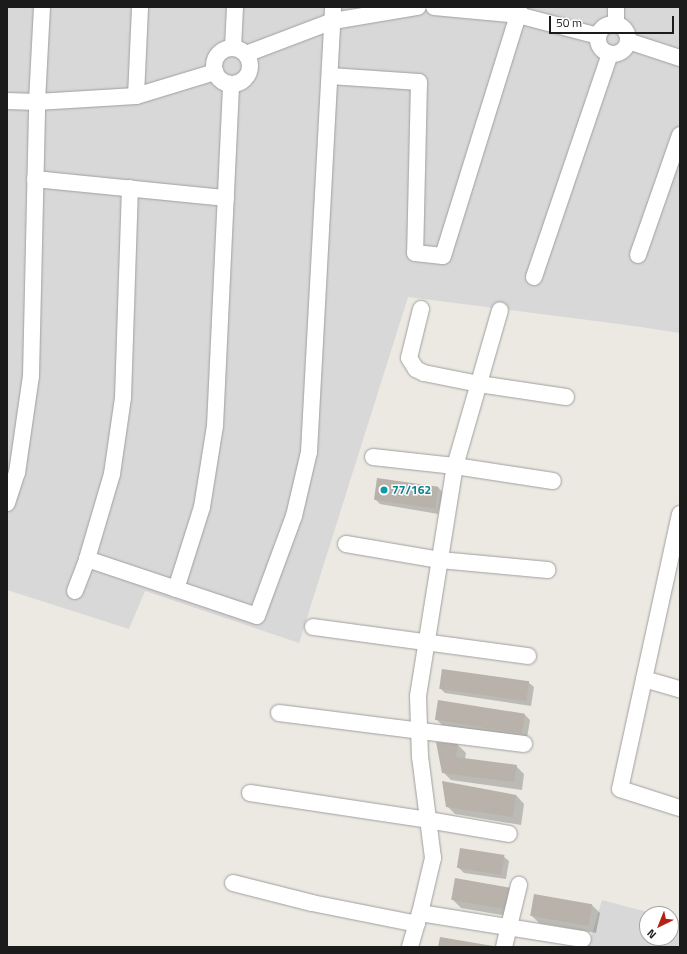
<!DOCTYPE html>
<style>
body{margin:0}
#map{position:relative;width:687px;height:954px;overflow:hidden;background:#ece9e2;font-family:"Titillium Web",sans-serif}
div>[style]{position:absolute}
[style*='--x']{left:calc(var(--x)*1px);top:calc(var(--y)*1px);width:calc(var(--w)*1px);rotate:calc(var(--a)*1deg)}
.residential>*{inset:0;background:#d9d8d8}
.shadow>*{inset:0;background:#0003}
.building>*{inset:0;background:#b8b2ab;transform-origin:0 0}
.roads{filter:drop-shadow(0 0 1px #9f9f9f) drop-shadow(0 0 1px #9f9f9f)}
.street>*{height:16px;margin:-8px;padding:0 8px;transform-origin:8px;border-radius:8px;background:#fff}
.street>.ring{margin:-8px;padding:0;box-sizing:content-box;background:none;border:16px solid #fff;border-radius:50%}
.dots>*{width:11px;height:11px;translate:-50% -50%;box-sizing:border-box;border:2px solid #fff;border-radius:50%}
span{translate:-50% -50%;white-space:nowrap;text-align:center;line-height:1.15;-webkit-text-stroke:3px #fff;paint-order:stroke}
.culture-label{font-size:12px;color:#0d838f;font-weight:700}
.left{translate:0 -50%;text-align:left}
.frame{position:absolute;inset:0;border:8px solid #1b1b1b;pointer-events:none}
.north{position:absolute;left:639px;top:906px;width:40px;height:40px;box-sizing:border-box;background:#fff;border:1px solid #a4a4a4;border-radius:50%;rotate:223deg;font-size:11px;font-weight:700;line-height:16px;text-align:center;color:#1b1b1b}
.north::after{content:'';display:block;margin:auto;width:14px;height:18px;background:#b42113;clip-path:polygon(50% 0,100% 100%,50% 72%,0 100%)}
.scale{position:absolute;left:549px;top:16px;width:125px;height:18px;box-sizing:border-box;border:2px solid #1b1b1b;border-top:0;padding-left:5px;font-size:12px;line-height:14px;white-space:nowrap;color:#1b1b1b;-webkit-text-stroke:3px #fff;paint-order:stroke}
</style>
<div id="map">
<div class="residential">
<div style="clip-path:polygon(7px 7px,680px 7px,680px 333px,634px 326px,408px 297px,299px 643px,145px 591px,129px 629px,7px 590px)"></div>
<div style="clip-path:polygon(602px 900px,655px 914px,647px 914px,647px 938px,671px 938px,671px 918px,680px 921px,680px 947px,588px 947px)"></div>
</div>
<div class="shadow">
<div style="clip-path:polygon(438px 487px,443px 493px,438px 514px,380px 504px,375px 499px)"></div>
<div style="clip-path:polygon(528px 682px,534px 687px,531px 706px,445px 693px,440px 688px)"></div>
<div style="clip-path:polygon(525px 715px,530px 720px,527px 738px,442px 725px,436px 719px)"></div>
<div style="clip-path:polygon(458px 745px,466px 753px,465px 759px,516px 766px,524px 774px,522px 790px,451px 780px,443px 772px)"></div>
<div style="clip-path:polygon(516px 795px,524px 804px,521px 825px,455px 814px,447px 806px)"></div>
<div style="clip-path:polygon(503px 856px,509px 861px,506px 879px,464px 873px,458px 867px)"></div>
<div style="clip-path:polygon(521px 897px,518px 918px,461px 908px,453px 900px)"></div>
<div style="clip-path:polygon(592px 905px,600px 913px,596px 933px,539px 923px,531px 915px)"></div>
</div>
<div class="building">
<div style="left:377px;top:478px;width:62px;height:22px;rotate:8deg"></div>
<div style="left:442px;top:669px;width:88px;height:20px;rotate:8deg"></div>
<div style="left:438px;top:700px;width:88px;height:20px;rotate:9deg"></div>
<div style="clip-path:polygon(436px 742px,458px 744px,456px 757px,517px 765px,514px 782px,442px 773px)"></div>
<div style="clip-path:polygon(442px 781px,516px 795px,513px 817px,446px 807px)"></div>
<div style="left:460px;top:848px;width:45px;height:20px;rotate:9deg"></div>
<div style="left:455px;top:878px;width:60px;height:22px;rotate:10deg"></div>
<div style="left:534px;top:894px;width:59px;height:22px;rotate:10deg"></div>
<div style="clip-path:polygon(440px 937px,493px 946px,493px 947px,438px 947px)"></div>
</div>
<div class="roads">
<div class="street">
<div style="--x:434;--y:7;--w:84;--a:5.4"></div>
<div style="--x:518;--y:15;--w:83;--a:14.7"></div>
<div class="ring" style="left:598px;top:24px;width:14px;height:14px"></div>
<div style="--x:616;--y:24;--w:17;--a:-90"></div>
<div style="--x:628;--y:41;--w:55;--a:18.1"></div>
<div style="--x:233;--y:48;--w:41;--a:-87.2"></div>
<div class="ring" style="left:214px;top:48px;width:20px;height:20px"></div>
<div style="--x:246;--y:54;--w:93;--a:-20.8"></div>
<div style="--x:333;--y:21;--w:86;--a:-9.4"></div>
<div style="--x:330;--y:76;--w:89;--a:3.9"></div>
<div style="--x:419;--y:82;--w:171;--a:91.3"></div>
<div style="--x:415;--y:253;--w:28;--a:6"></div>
<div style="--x:443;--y:256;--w:252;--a:-72.7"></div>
<div style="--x:518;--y:15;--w:8;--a:-83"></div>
<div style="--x:136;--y:96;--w:89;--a:-87.4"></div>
<div style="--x:7;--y:101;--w:30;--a:2"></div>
<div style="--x:37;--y:102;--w:99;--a:-3.5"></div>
<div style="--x:136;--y:96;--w:83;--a:-16.9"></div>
<div style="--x:35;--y:179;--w:192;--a:5.7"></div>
<div style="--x:638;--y:255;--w:127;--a:-70.7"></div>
<div style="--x:534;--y:277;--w:236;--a:-71.2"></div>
<div style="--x:421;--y:309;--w:50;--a:103.8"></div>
<div style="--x:409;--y:358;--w:13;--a:58"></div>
<div style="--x:416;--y:369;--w:9;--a:27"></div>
<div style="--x:424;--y:373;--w:56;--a:11.3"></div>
<div style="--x:479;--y:384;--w:88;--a:8.5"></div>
<div style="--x:373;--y:457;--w:82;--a:6.3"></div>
<div style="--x:455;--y:466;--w:99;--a:8.7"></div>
<div style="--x:7;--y:503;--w:32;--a:-72"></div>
<div style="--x:17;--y:473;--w:98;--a:-81.8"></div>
<div style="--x:31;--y:376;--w:274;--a:-88.7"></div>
<div style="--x:37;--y:102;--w:95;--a:-87"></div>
<div style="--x:680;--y:514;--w:281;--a:102.3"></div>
<div style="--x:620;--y:789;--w:63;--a:17.6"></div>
<div style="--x:346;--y:544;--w:95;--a:9.7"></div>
<div style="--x:440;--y:560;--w:108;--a:5.3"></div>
<div style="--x:87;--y:559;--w:179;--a:18.5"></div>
<div style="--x:257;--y:616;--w:107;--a:-69.7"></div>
<div style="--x:294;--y:516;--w:66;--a:-76.8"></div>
<div style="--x:309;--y:452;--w:446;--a:-86.9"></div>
<div style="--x:176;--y:589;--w:86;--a:-72.4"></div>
<div style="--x:202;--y:507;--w:82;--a:-80.9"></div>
<div style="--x:215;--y:426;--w:342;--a:-87.3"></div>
<div style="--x:75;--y:591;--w:34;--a:-69"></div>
<div style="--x:87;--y:559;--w:89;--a:-73.6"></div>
<div style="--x:112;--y:474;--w:77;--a:-81.8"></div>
<div style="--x:123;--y:398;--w:210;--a:-88.1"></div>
<div style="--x:313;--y:627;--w:217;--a:7.7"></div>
<div style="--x:644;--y:679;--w:37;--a:16"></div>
<div style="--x:279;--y:713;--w:247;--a:7.2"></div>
<div style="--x:250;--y:793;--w:180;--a:8.6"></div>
<div style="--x:428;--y:820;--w:82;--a:9.8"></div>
<div style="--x:233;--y:883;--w:81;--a:14.2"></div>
<div style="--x:312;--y:903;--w:107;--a:11.3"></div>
<div style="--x:420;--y:913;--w:165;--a:9.1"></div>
<div style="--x:410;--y:947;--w:35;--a:-74"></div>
<div style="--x:420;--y:913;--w:57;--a:-76.7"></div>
<div style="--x:433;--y:858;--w:102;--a:-97.3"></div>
<div style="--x:420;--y:757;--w:61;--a:-91.9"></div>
<div style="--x:418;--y:696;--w:233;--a:-80.9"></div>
<div style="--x:455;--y:466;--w:162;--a:-73.9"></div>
<div style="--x:504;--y:947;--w:64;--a:-76.4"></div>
</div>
</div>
<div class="dots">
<div style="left:384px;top:490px;background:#0f9aa8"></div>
</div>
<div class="culture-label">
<span class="left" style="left:392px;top:490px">77/162</span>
</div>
<div class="frame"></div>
<div class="north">N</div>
<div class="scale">50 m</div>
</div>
